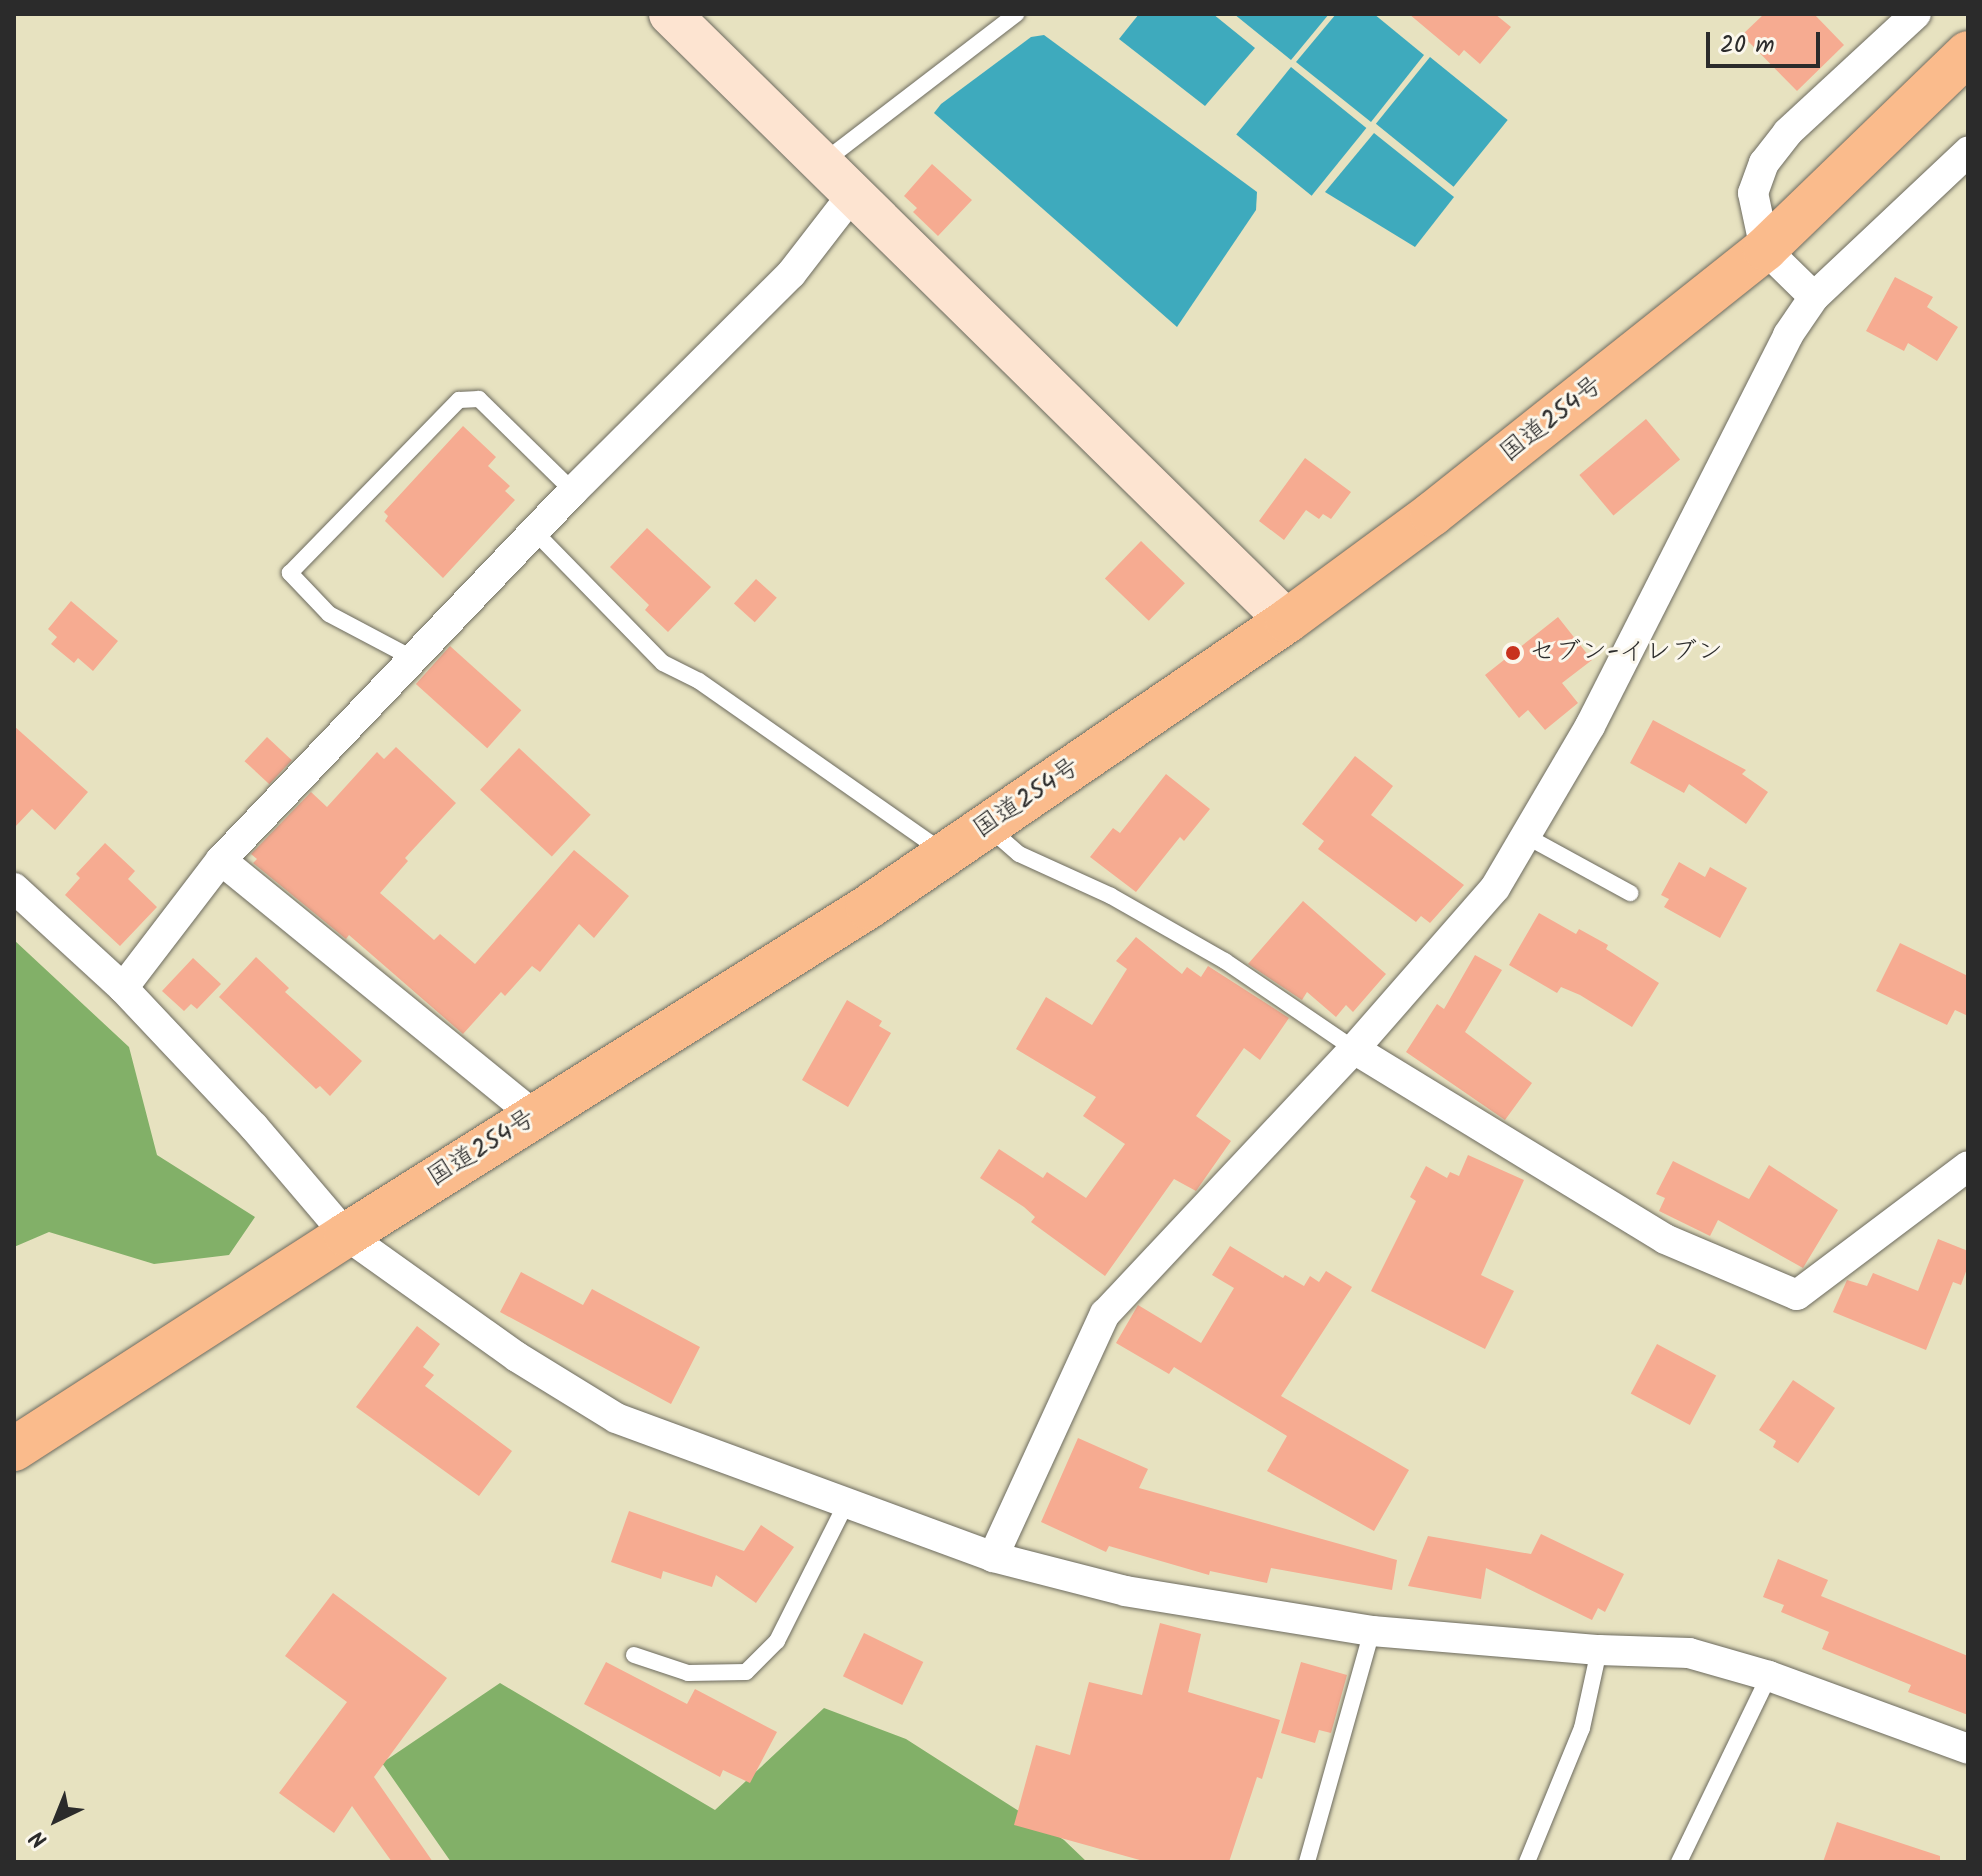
<!DOCTYPE html>
<meta charset="utf-8">
<style>
body{margin:0}
#map{position:relative;width:1982px;height:1876px;overflow:hidden;background:#e7e2c0;font-family:Kalam,"Klee One",sans-serif}
div>[style]{position:absolute}
[style*='--x']{left:calc(var(--x)*1px);top:calc(var(--y)*1px);width:calc(var(--w)*1px);rotate:calc(var(--a)*1deg)}
.forest>*{inset:0;background:#82b068}
.water>*{inset:0;background:#3eaabd;transform-origin:0 0}
.building>*{inset:0;background:#f6ab91;transform-origin:0 0}
.roads{filter:drop-shadow(0 0 2px #6d6b5f) drop-shadow(0 0 2px #6d6b5f)}
.lane>*{height:16px;margin:-8px;padding:0 8px;transform-origin:8px;border-radius:8px;background:#fff}
.street>*{height:30px;margin:-15px;padding:0 15px;transform-origin:15px;border-radius:15px;background:#fff}
.secondary>*{height:42px;margin:-21px;padding:0 21px;transform-origin:21px;border-radius:21px;background:#fde4d1}
.highway>*{height:44px;margin:-22px;padding:0 22px;transform-origin:22px;border-radius:22px;background:#fabb8c}
.dots>*{width:22px;height:22px;translate:-50% -50%;box-sizing:border-box;border:4px solid #fbf7ec;border-radius:50%}
span{translate:-50% -50%;white-space:nowrap;text-align:center;line-height:1.15;-webkit-text-stroke:6px #fbf7ec;paint-order:stroke}
.street-label{font-size:26px;color:#2b2b2b}
.poi-label{font-size:26px;color:#2b2b2b}
.left{translate:0 -50%;text-align:left}
.frame{position:absolute;inset:0;border:16px solid #2b2b2b;pointer-events:none}
.north{position:absolute;left:16px;top:1780px;width:80px;height:80px;-webkit-text-stroke:6px #fbf7ec;paint-order:stroke;rotate:223deg;font-size:22px;font-weight:700;line-height:32px;text-align:center;color:#2b2b2b}
.north::after{content:'';display:block;margin:auto;width:28px;height:36px;background:#2b2b2b;clip-path:polygon(50% 0,100% 100%,50% 72%,0 100%)}
.scale{position:absolute;left:1706px;top:32px;width:114px;height:36px;box-sizing:border-box;border:4px solid #2b2b2b;border-top:0;padding-left:10px;font-size:24px;line-height:28px;white-space:nowrap;color:#2b2b2b;-webkit-text-stroke:6px #fbf7ec;paint-order:stroke}
</style>
<div id="map">
<div class="forest">
<div style="clip-path:polygon(14px 940px,129px 1047px,157px 1155px,255px 1217px,229px 1255px,154px 1264px,49px 1232px,14px 1247px)"></div>
<div style="clip-path:polygon(500px 1683px,715px 1810px,824px 1708px,906px 1739px,1064px 1840px,1087px 1862px,451px 1862px,382px 1763px)"></div>
</div>
<div class="water">
<div style="clip-path:polygon(1139px 14px,1213px 14px,1255px 48px,1205px 106px,1119px 39px)"></div>
<div style="clip-path:polygon(1234px 14px,1329px 14px,1291px 60px)"></div>
<div style="clip-path:polygon(1336px 14px,1374px 14px,1424px 55px,1371px 122px,1296px 62px)"></div>
<div style="clip-path:polygon(1044px 35px,1257px 192px,1256px 210px,1177px 327px,934px 113px,941px 104px,1031px 37px)"></div>
<div style="left:1430px;top:57px;width:100px;height:86px;rotate:39deg"></div>
<div style="left:1291px;top:67px;width:97px;height:87px;rotate:39deg"></div>
<div style="clip-path:polygon(1374px 133px,1454px 197px,1415px 247px,1325px 192px)"></div>
</div>
<div class="building">
<div style="clip-path:polygon(1409px 14px,1495px 14px,1511px 27px,1480px 64px,1464px 50px,1459px 56px)"></div>
<div style="clip-path:polygon(1764px 14px,1814px 14px,1844px 45px,1797px 91px,1742px 35px)"></div>
<div style="clip-path:polygon(932px 164px,972px 200px,938px 236px,913px 212px,917px 208px,904px 196px)"></div>
<div style="clip-path:polygon(1895px 277px,1933px 297px,1927px 307px,1958px 327px,1937px 361px,1908px 343px,1904px 351px,1866px 331px)"></div>
<div style="left:1646px;top:419px;width:53px;height:87px;rotate:50deg"></div>
<div style="clip-path:polygon(463px 426px,496px 457px,488px 466px,510px 486px,505px 491px,515px 500px,443px 578px,385px 521px,388px 516px,384px 512px)"></div>
<div style="clip-path:polygon(1305px 458px,1351px 492px,1331px 519px,1323px 514px,1319px 519px,1306px 510px,1284px 540px,1259px 521px)"></div>
<div style="clip-path:polygon(647px 528px,711px 587px,668px 632px,645px 610px,649px 605px,610px 567px)"></div>
<div style="left:1141px;top:541px;width:61px;height:52px;rotate:44deg"></div>
<div style="left:756px;top:579px;width:28px;height:33px;rotate:42deg"></div>
<div style="clip-path:polygon(71px 601px,118px 641px,93px 671px,78px 658px,74px 663px,51px 644px,57px 637px,48px 629px)"></div>
<div style="clip-path:polygon(1558px 617px,1592px 660px,1562px 683px,1578px 703px,1545px 730px,1528px 710px,1519px 718px,1485px 675px)"></div>
<div style="left:450px;top:646px;width:96px;height:51px;rotate:42deg"></div>
<div style="clip-path:polygon(1653px 720px,1746px 770px,1742px 774px,1768px 792px,1746px 824px,1689px 784px,1684px 793px,1630px 763px)"></div>
<div style="clip-path:polygon(14px 726px,88px 792px,55px 830px,32px 809px,14px 828px)"></div>
<div style="left:267px;top:737px;width:34px;height:33px;rotate:43deg"></div>
<div style="clip-path:polygon(396px 747px,456px 803px,405px 858px,408px 861px,380px 893px,434px 940px,440px 934px,475px 964px,574px 850px,629px 896px,594px 938px,579px 924px,540px 972px,532px 966px,505px 996px,501px 992px,463px 1034px,349px 935px,346px 939px,253px 863px,257px 859px,251px 854px,311px 792px,327px 807px,377px 752px,384px 759px)"></div>
<div style="left:519px;top:748px;width:98px;height:57px;rotate:43deg"></div>
<div style="clip-path:polygon(1355px 756px,1393px 786px,1371px 815px,1464px 885px,1430px 923px,1421px 916px,1416px 922px,1318px 849px,1324px 841px,1302px 824px)"></div>
<div style="clip-path:polygon(1166px 774px,1210px 809px,1184px 841px,1180px 837px,1136px 892px,1090px 857px,1113px 828px,1120px 833px)"></div>
<div style="clip-path:polygon(105px 843px,135px 871px,128px 879px,157px 907px,120px 946px,65px 895px,80px 878px,76px 874px)"></div>
<div style="clip-path:polygon(1679px 862px,1705px 877px,1710px 867px,1747px 888px,1720px 938px,1664px 907px,1669px 899px,1661px 895px)"></div>
<div style="clip-path:polygon(1303px 901px,1386px 974px,1353px 1012px,1346px 1005px,1336px 1017px,1307px 992px,1302px 1000px,1248px 964px)"></div>
<div style="clip-path:polygon(1539px 913px,1576px 934px,1579px 929px,1608px 945px,1606px 949px,1659px 983px,1632px 1027px,1580px 995px,1561px 987px,1557px 993px,1509px 965px)"></div>
<div style="clip-path:polygon(1136px 937px,1182px 974px,1187px 967px,1201px 977px,1208px 966px,1289px 1018px,1260px 1060px,1244px 1048px,1196px 1116px,1231px 1141px,1196px 1191px,1174px 1179px,1105px 1276px,1031px 1222px,1035px 1217px,1024px 1207px,980px 1178px,999px 1149px,1043px 1178px,1047px 1172px,1086px 1198px,1125px 1144px,1083px 1116px,1096px 1097px,1016px 1049px,1046px 997px,1092px 1025px,1127px 969px,1116px 961px)"></div>
<div style="clip-path:polygon(1900px 943px,1968px 976px,1968px 1016px,1955px 1010px,1947px 1025px,1876px 991px)"></div>
<div style="clip-path:polygon(1475px 955px,1502px 970px,1465px 1032px,1532px 1083px,1505px 1120px,1406px 1052px,1437px 1004px,1444px 1009px)"></div>
<div style="clip-path:polygon(256px 957px,289px 988px,285px 992px,362px 1061px,330px 1096px,320px 1086px,316px 1089px,219px 997px)"></div>
<div style="clip-path:polygon(193px 958px,221px 984px,197px 1009px,191px 1004px,184px 1011px,162px 991px)"></div>
<div style="clip-path:polygon(847px 1000px,882px 1021px,879px 1026px,891px 1033px,848px 1107px,802px 1080px)"></div>
<div style="clip-path:polygon(1468px 1155px,1524px 1180px,1481px 1275px,1514px 1291px,1485px 1349px,1371px 1291px,1416px 1201px,1410px 1197px,1426px 1166px,1447px 1178px,1450px 1172px,1459px 1176px)"></div>
<div style="clip-path:polygon(1673px 1161px,1749px 1199px,1769px 1165px,1838px 1210px,1803px 1268px,1718px 1220px,1710px 1236px,1659px 1211px,1665px 1198px,1656px 1194px)"></div>
<div style="clip-path:polygon(1938px 1239px,1968px 1251px,1968px 1266px,1961px 1285px,1953px 1282px,1926px 1350px,1833px 1312px,1847px 1280px,1867px 1286px,1873px 1273px,1918px 1291px)"></div>
<div style="clip-path:polygon(1230px 1246px,1283px 1278px,1285px 1275px,1304px 1286px,1310px 1276px,1319px 1282px,1326px 1271px,1352px 1287px,1281px 1396px,1409px 1470px,1374px 1531px,1267px 1471px,1287px 1436px,1174px 1367px,1169px 1374px,1116px 1343px,1138px 1305px,1201px 1343px,1234px 1288px,1212px 1275px)"></div>
<div style="clip-path:polygon(521px 1272px,583px 1305px,592px 1289px,700px 1347px,671px 1404px,500px 1312px)"></div>
<div style="clip-path:polygon(417px 1326px,440px 1344px,423px 1367px,434px 1375px,425px 1386px,512px 1451px,479px 1496px,356px 1407px)"></div>
<div style="left:1657px;top:1344px;width:67px;height:56px;rotate:28deg"></div>
<div style="clip-path:polygon(1793px 1380px,1835px 1408px,1798px 1463px,1773px 1447px,1776px 1441px,1759px 1430px)"></div>
<div style="clip-path:polygon(1078px 1438px,1148px 1469px,1139px 1488px,1397px 1560px,1392px 1590px,1271px 1568px,1267px 1583px,1210px 1571px,1209px 1575px,1109px 1546px,1106px 1552px,1041px 1522px)"></div>
<div style="clip-path:polygon(629px 1511px,744px 1551px,761px 1525px,794px 1547px,756px 1603px,716px 1575px,712px 1587px,663px 1571px,661px 1579px,611px 1562px)"></div>
<div style="clip-path:polygon(1541px 1534px,1624px 1574px,1605px 1612px,1598px 1608px,1592px 1620px,1486px 1568px,1481px 1599px,1408px 1586px,1428px 1536px,1531px 1554px)"></div>
<div style="clip-path:polygon(1778px 1559px,1828px 1580px,1821px 1596px,1968px 1656px,1968px 1715px,1908px 1692px,1911px 1685px,1822px 1649px,1829px 1632px,1781px 1612px,1784px 1605px,1763px 1597px)"></div>
<div style="clip-path:polygon(333px 1593px,447px 1678px,374px 1777px,433px 1862px,392px 1862px,352px 1806px,334px 1833px,279px 1793px,347px 1702px,285px 1656px)"></div>
<div style="clip-path:polygon(1160px 1623px,1201px 1634px,1188px 1692px,1280px 1720px,1262px 1779px,1257px 1777px,1229px 1862px,1147px 1862px,1014px 1825px,1036px 1745px,1070px 1755px,1089px 1682px,1142px 1695px)"></div>
<div style="left:864px;top:1633px;width:66px;height:48px;rotate:26deg"></div>
<div style="clip-path:polygon(606px 1662px,687px 1704px,695px 1689px,777px 1732px,750px 1783px,723px 1770px,720px 1777px,584px 1704px)"></div>
<div style="clip-path:polygon(1301px 1662px,1347px 1675px,1331px 1733px,1319px 1730px,1315px 1743px,1281px 1733px)"></div>
<div style="clip-path:polygon(1837px 1822px,1940px 1856px,1940px 1862px,1823px 1862px)"></div>
</div>
<div class="roads">
<div class="lane">
<div style="--x:822;--y:163;--w:245;--a:-37.5"></div>
<div style="--x:535;--y:532;--w:183;--a:45.7"></div>
<div style="--x:663;--y:663;--w:40;--a:26.6"></div>
<div style="--x:699;--y:681;--w:297;--a:35"></div>
<div style="--x:414;--y:659;--w:96;--a:-152.1"></div>
<div style="--x:329;--y:614;--w:57;--a:-133.6"></div>
<div style="--x:290;--y:573;--w:242;--a:-45.7"></div>
<div style="--x:459;--y:400;--w:20;--a:-3"></div>
<div style="--x:479;--y:399;--w:132;--a:44.4"></div>
<div style="--x:988;--y:827;--w:41;--a:41.1"></div>
<div style="--x:1019;--y:854;--w:101;--a:24.5"></div>
<div style="--x:1111;--y:896;--w:131;--a:29.7"></div>
<div style="--x:1225;--y:961;--w:156;--a:34.3"></div>
<div style="--x:1526;--y:836;--w:119;--a:28.7"></div>
<div style="--x:634;--y:1655;--w:57;--a:18.4"></div>
<div style="--x:688;--y:1673;--w:58;--a:-1"></div>
<div style="--x:746;--y:1672;--w:44;--a:-45"></div>
<div style="--x:777;--y:1641;--w:156;--a:-63.3"></div>
<div style="--x:1307;--y:1862;--w:240;--a:-74.3"></div>
<div style="--x:1527;--y:1862;--w:145;--a:-67.7"></div>
<div style="--x:1582;--y:1728;--w:80;--a:-77.7"></div>
<div style="--x:1679;--y:1862;--w:207;--a:-64.2"></div>
</div>
<div class="street">
<div style="--x:1814;--y:297;--w:69;--a:-135.6"></div>
<div style="--x:1765;--y:249;--w:57;--a:-102.1"></div>
<div style="--x:1753;--y:193;--w:32;--a:-70"></div>
<div style="--x:1764;--y:163;--w:39;--a:-52"></div>
<div style="--x:1788;--y:132;--w:174;--a:-42.7"></div>
<div style="--x:221;--y:860;--w:405;--a:39.2"></div>
<div style="--x:14;--y:888;--w:148;--a:42.5"></div>
<div style="--x:123;--y:988;--w:191;--a:46.7"></div>
<div style="--x:254;--y:1127;--w:142;--a:49.6"></div>
<div style="--x:346;--y:1235;--w:210;--a:35.5"></div>
<div style="--x:517;--y:1357;--w:116;--a:31.6"></div>
<div style="--x:616;--y:1418;--w:402;--a:20.2"></div>
<div style="--x:993;--y:1557;--w:136;--a:14.4"></div>
<div style="--x:1125;--y:1591;--w:250;--a:9.2"></div>
<div style="--x:1372;--y:1631;--w:228;--a:4.8"></div>
<div style="--x:1599;--y:1650;--w:90;--a:1.9"></div>
<div style="--x:1689;--y:1653;--w:83;--a:16"></div>
<div style="--x:1769;--y:1676;--w:212;--a:20.1"></div>
<div style="--x:123;--y:988;--w:161;--a:-52.6"></div>
<div style="--x:221;--y:860;--w:510;--a:-46.35"></div>
<div style="--x:573;--y:491;--w:308;--a:-44.9"></div>
<div style="--x:791;--y:274;--w:100;--a:-52.3"></div>
<div style="--x:1354;--y:1049;--w:364;--a:31.4"></div>
<div style="--x:1665;--y:1239;--w:143;--a:23"></div>
<div style="--x:1797;--y:1295;--w:214;--a:-37"></div>
<div style="--x:993;--y:1557;--w:268;--a:-65.3"></div>
<div style="--x:1105;--y:1314;--w:364;--a:-46.8"></div>
<div style="--x:1354;--y:1049;--w:214;--a:-48.8"></div>
<div style="--x:1495;--y:888;--w:188;--a:-59.6"></div>
<div style="--x:1590;--y:726;--w:438;--a:-63.1"></div>
<div style="--x:1788;--y:335;--w:46;--a:-55.6"></div>
<div style="--x:1814;--y:297;--w:212;--a:-43.3"></div>
</div>
<div class="secondary">
<div style="--x:670;--y:14;--w:866;--a:44.53"></div>
</div>
<div class="highway">
<div style="--x:14;--y:1449;--w:395;--a:-32.8"></div>
<div style="--x:346;--y:1235;--w:616;--a:-32.14"></div>
<div style="--x:868;--y:907;--w:507;--a:-34.32"></div>
<div style="--x:1287;--y:621;--w:180;--a:-36.4"></div>
<div style="--x:1432;--y:514;--w:426;--a:-38.5"></div>
<div style="--x:1765;--y:249;--w:282;--a:-44"></div>
</div>
</div>
<div class="dots">
<div style="left:1513px;top:653px;background:#c8321e"></div>
</div>
<div class="street-label">
<span style="left:1552px;top:420px;rotate:-38deg">国道254号</span>
<span style="left:1027px;top:799px;rotate:-34deg">国道254号</span>
<span style="left:482px;top:1149px;rotate:-32deg">国道254号</span>
</div>
<div class="poi-label">
<span class="left" style="left:1529px;top:653px">セブン-イレブン</span>
</div>
<div class="frame"></div>
<div class="north">N</div>
<div class="scale">20 m</div>
</div>
